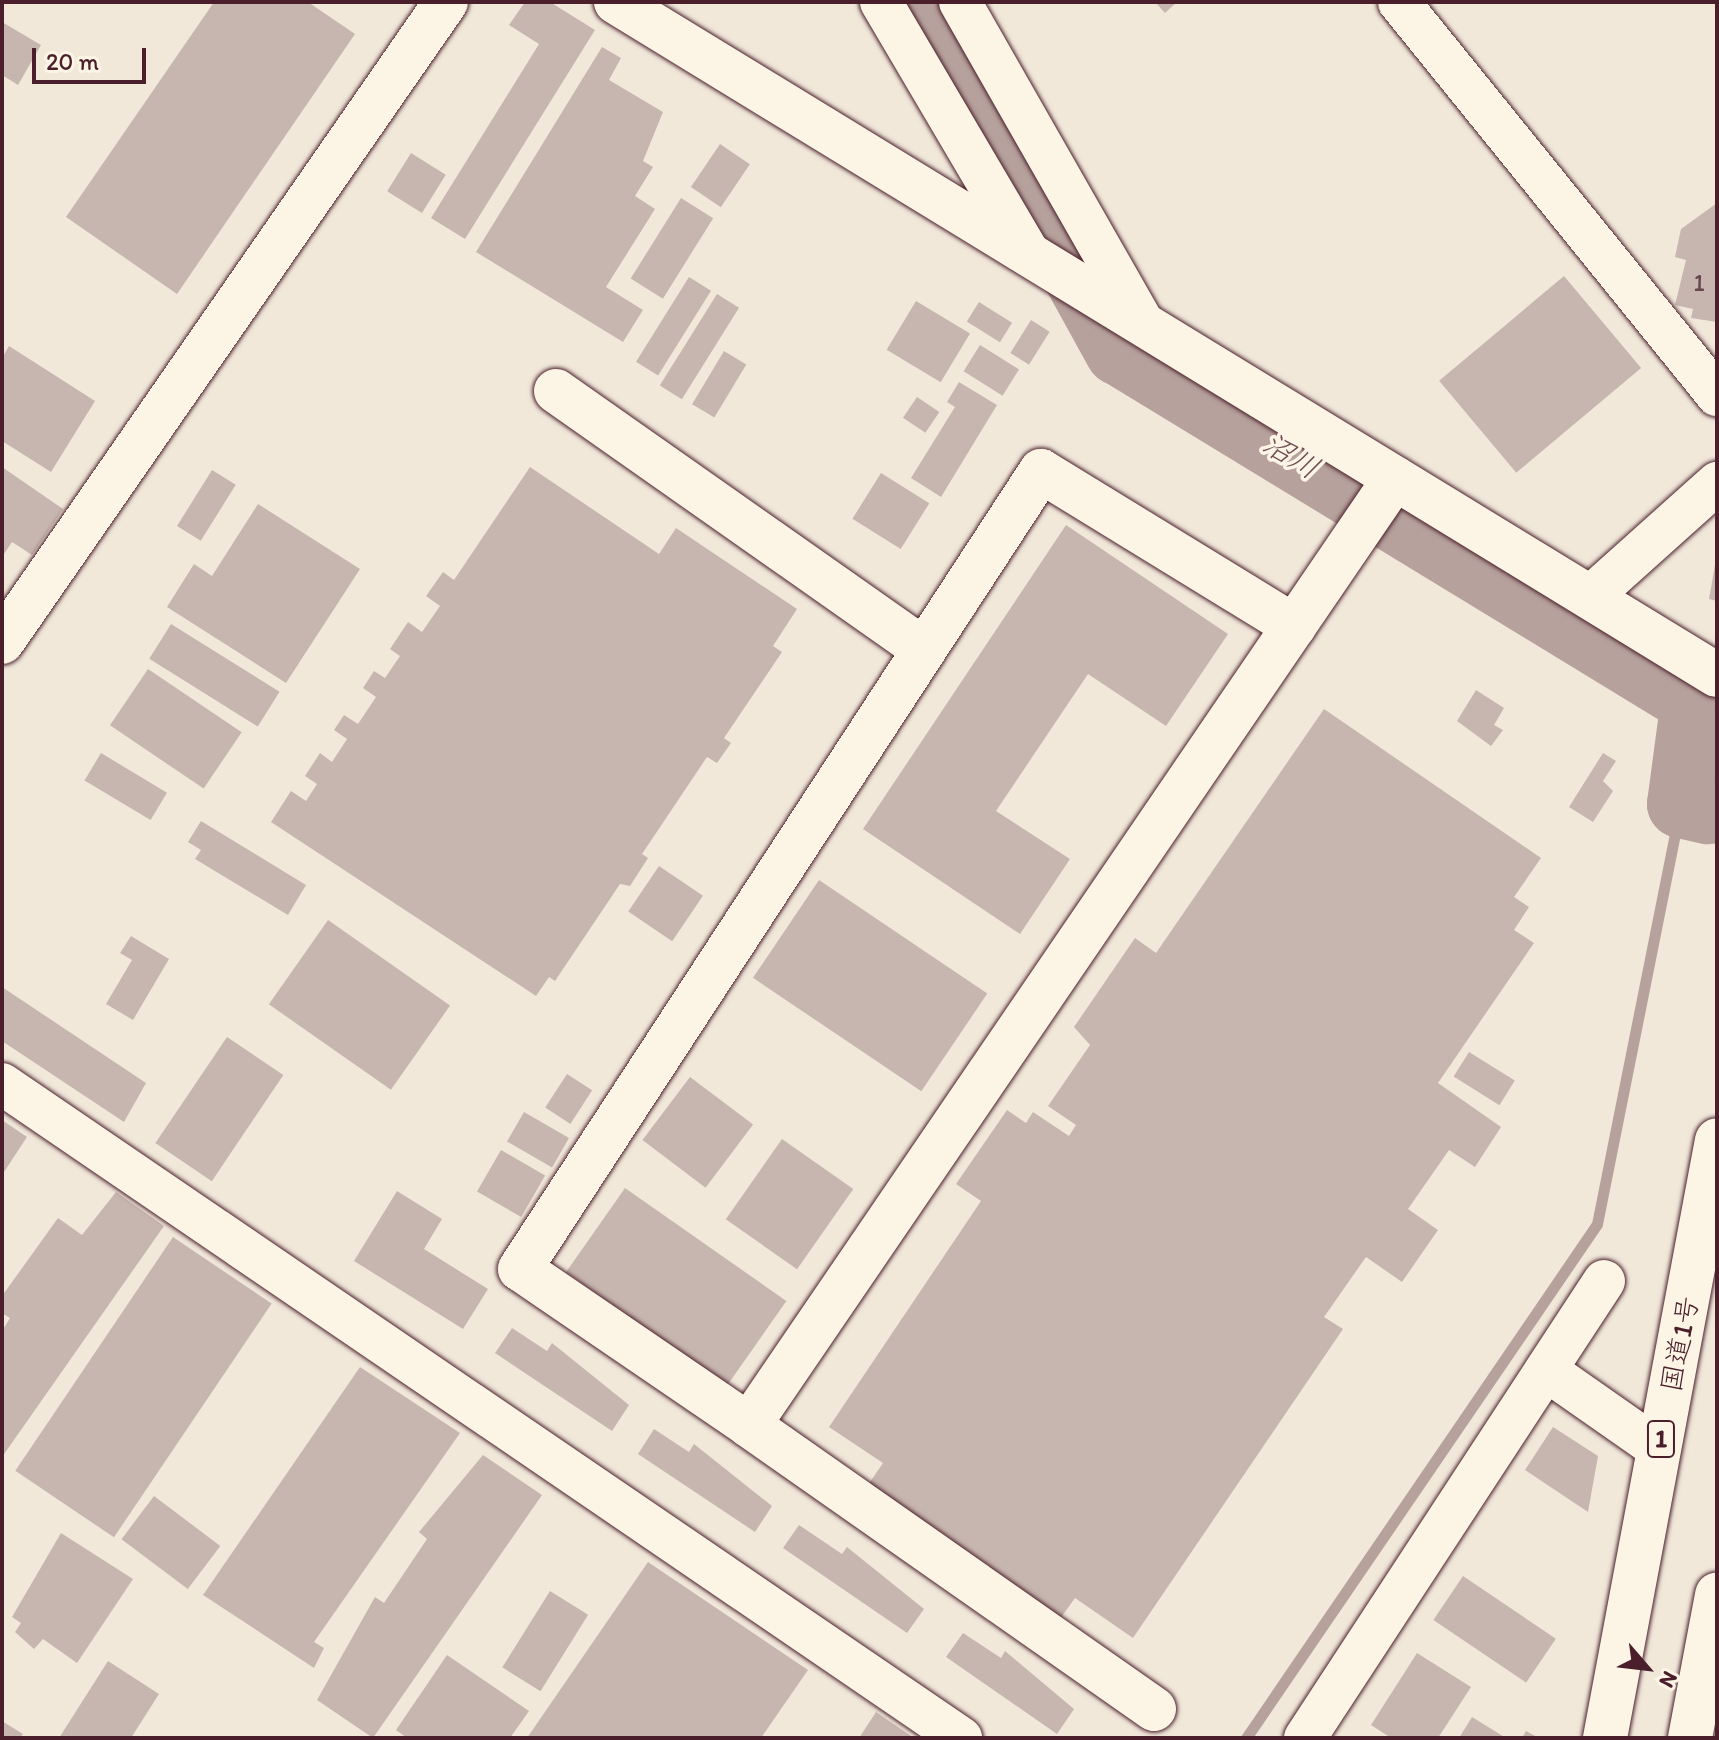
<!DOCTYPE html>
<meta charset="utf-8">
<style>
body{margin:0}
#map{position:relative;width:1719px;height:1740px;overflow:hidden;background:#f1e8da;font-family:Itim,"Klee One",sans-serif}
div>[style]{position:absolute}
[style*='--x']{left:calc(var(--x)*1px);top:calc(var(--y)*1px);width:calc(var(--w)*1px);rotate:calc(var(--a)*1deg)}
.stream>*{height:11px;margin:-5.5px;padding:0 5.5px;transform-origin:5.5px;border-radius:5.5px;background:#b6a19c}
.river>*{height:68px;margin:-34px;padding:0 34px;transform-origin:34px;border-radius:34px;background:#b6a19c}
.building>*{inset:0;background:#c7b6af;transform-origin:0 0}
.roads{filter:drop-shadow(0 0 2px #4a1f2b) drop-shadow(0 0 2px #4a1f2b)}
.minor>*{height:42px;margin:-21px;padding:0 21px;transform-origin:21px;border-radius:21px;background:#fcf5e5}
.tertiary>*{height:44px;margin:-22px;padding:0 22px;transform-origin:22px;border-radius:22px;background:#fcf5e5}
.trunk>*{height:44px;margin:-22px;padding:0 22px;transform-origin:22px;border-radius:22px;background:#fcf5e5}
span{translate:-50% -50%;white-space:nowrap;text-align:center;line-height:1.15;-webkit-text-stroke:7px #fcf5e5;paint-order:stroke}
.number-label{font-size:24px;color:#69454c}
.number-label span{-webkit-text-stroke-width:0}
.shield-label span{padding:2px 6px;background:#fcf5e5;border:2px solid;border-radius:6px;-webkit-text-stroke-width:0}
.shield-label{font-size:26px;color:#4a1f2b;font-weight:700}
.street-label{font-size:28px;color:#4a1f2b}
.water-label{font-size:30px;color:#704c53;font-style:italic}
.frame{position:absolute;inset:0;border:4px solid #4a1f2b;pointer-events:none}
.north{position:absolute;left:1607px;top:1628px;width:80px;height:80px;-webkit-text-stroke:6px #fcf5e5;paint-order:stroke;rotate:118deg;font-size:22px;font-weight:700;line-height:32px;text-align:center;color:#4a1f2b}
.north::after{content:'';display:block;margin:auto;width:28px;height:36px;background:#4a1f2b;clip-path:polygon(50% 0,100% 100%,50% 72%,0 100%)}
.scale{position:absolute;left:32px;top:48px;width:114px;height:36px;box-sizing:border-box;border:4px solid #4a1f2b;border-top:0;padding-left:10px;font-size:24px;line-height:28px;white-space:nowrap;color:#4a1f2b;-webkit-text-stroke:6px #fcf5e5;paint-order:stroke}
</style>
<div id="map">
<div class="stream">
<div style="--x:1246;--y:1738;--w:622;--a:-55.67"></div>
<div style="--x:1597;--y:1224;--w:428;--a:-78.7"></div>
</div>
<div class="river">
<div style="--x:926;--y:2;--w:399;--a:61.1"></div>
<div style="--x:1119;--y:351;--w:659;--a:31.35"></div>
<div style="--x:1682;--y:694;--w:18;--a:47"></div>
<div style="--x:1694;--y:707;--w:98;--a:97.6"></div>
<div style="--x:1681;--y:804;--w:28;--a:13"></div>
</div>
<div class="building">
<div style="clip-path:polygon(214px 2px,308px 2px,355px 34px,177px 294px,66px 217px)"></div>
<div style="clip-path:polygon(525px 2px,550px 2px,595px 30px,465px 239px,431px 218px,539px 44px,509px 25px)"></div>
<div style="clip-path:polygon(1155px 2px,1177px 2px,1165px 13px)"></div>
<div style="clip-path:polygon(2px 22px,41px 45px,18px 85px,2px 75px)"></div>
<div style="clip-path:polygon(602px 47px,621px 58px,609px 80px,663px 112px,643px 161px,653px 167px,635px 196px,655px 209px,606px 287px,643px 310px,623px 342px,476px 252px)"></div>
<div style="left:720px;top:144px;width:36px;height:52px;rotate:34deg"></div>
<div style="left:411px;top:153px;width:41px;height:45px;rotate:32deg"></div>
<div style="left:681px;top:198px;width:38px;height:95px;rotate:32deg"></div>
<div style="clip-path:polygon(1717px 203px,1717px 322px,1691px 318px,1693px 309px,1675px 305px,1686px 260px,1675px 257px,1681px 229px)"></div>
<div style="left:1564px;top:276px;width:120px;height:163px;rotate:50deg"></div>
<div style="left:689px;top:277px;width:26px;height:100px;rotate:32deg"></div>
<div style="left:717px;top:294px;width:26px;height:108px;rotate:32deg"></div>
<div style="left:916px;top:301px;width:63px;height:57px;rotate:31deg"></div>
<div style="left:979px;top:302px;width:39px;height:23px;rotate:32deg"></div>
<div style="left:1031px;top:320px;width:22px;height:39px;rotate:32deg"></div>
<div style="left:980px;top:345px;width:46px;height:31px;rotate:32deg"></div>
<div style="clip-path:polygon(9px 346px,95px 401px,51px 472px,2px 441px,2px 358px)"></div>
<div style="left:724px;top:351px;width:26px;height:62px;rotate:31deg"></div>
<div style="clip-path:polygon(959px 382px,997px 405px,941px 497px,911px 478px,955px 407px,947px 402px)"></div>
<div style="left:917px;top:397px;width:27px;height:25px;rotate:34deg"></div>
<div style="clip-path:polygon(2px 467px,63px 509px,32px 555px,12px 542px,2px 557px)"></div>
<div style="clip-path:polygon(530px 467px,659px 554px,676px 528px,797px 609px,773px 646px,782px 652px,724px 738px,731px 743px,717px 763px,707px 757px,642px 854px,648px 858px,630px 886px,620px 884px,555px 981px,549px 977px,536px 996px,271px 822px,291px 791px,306px 801px,317px 784px,305px 776px,320px 753px,332px 762px,347px 739px,334px 730px,344px 715px,358px 724px,376px 697px,363px 688px,374px 671px,385px 678px,400px 656px,390px 649px,408px 622px,422px 632px,440px 606px,426px 596px,443px 572px,454px 580px)"></div>
<div style="left:212px;top:470px;width:28px;height:66px;rotate:32deg"></div>
<div style="left:881px;top:473px;width:57px;height:54px;rotate:32deg"></div>
<div style="clip-path:polygon(258px 504px,360px 569px,286px 683px,167px 607px,194px 564px,212px 576px)"></div>
<div style="clip-path:polygon(1066px 525px,1228px 634px,1166px 726px,1088px 674px,996px 811px,1070px 859px,1020px 934px,863px 829px)"></div>
<div style="clip-path:polygon(1715px 565px,1717px 565px,1717px 601px,1709px 599px)"></div>
<div style="left:171px;top:624px;width:128px;height:41px;rotate:32deg"></div>
<div style="left:148px;top:669px;width:113px;height:68px;rotate:34deg"></div>
<div style="clip-path:polygon(1476px 690px,1504px 708px,1494px 725px,1503px 730px,1491px 746px,1457px 721px)"></div>
<div style="clip-path:polygon(1324px 709px,1541px 858px,1514px 897px,1529px 907px,1514px 930px,1534px 943px,1438px 1083px,1501px 1127px,1475px 1167px,1449px 1150px,1408px 1209px,1438px 1230px,1402px 1282px,1366px 1257px,1324px 1317px,1343px 1329px,1133px 1638px,1075px 1598px,1060px 1619px,866px 1488px,883px 1463px,829px 1427px,981px 1201px,956px 1184px,1007px 1110px,1026px 1123px,1033px 1112px,1069px 1136px,1076px 1125px,1048px 1106px,1090px 1045px,1074px 1027px,1135px 938px,1156px 953px)"></div>
<div style="left:101px;top:753px;width:77px;height:32px;rotate:31deg"></div>
<div style="clip-path:polygon(1603px 753px,1616px 761px,1603px 781px,1613px 791px,1593px 822px,1569px 807px)"></div>
<div style="clip-path:polygon(201px 821px,306px 885px,288px 915px,195px 859px,201px 850px,188px 842px)"></div>
<div style="left:659px;top:866px;width:53px;height:55px;rotate:34deg"></div>
<div style="left:819px;top:880px;width:203px;height:118px;rotate:34deg"></div>
<div style="left:328px;top:920px;width:149px;height:103px;rotate:35deg"></div>
<div style="clip-path:polygon(131px 936px,169px 959px,133px 1020px,106px 1004px,132px 960px,120px 953px)"></div>
<div style="clip-path:polygon(2px 987px,146px 1083px,124px 1122px,2px 1041px)"></div>
<div style="left:227px;top:1037px;width:68px;height:128px;rotate:34deg"></div>
<div style="left:1469px;top:1052px;width:54px;height:29px;rotate:32deg"></div>
<div style="left:567px;top:1074px;width:30px;height:40px;rotate:33deg"></div>
<div style="left:690px;top:1077px;width:79px;height:79px;rotate:37deg"></div>
<div style="left:524px;top:1112px;width:52px;height:34px;rotate:30deg"></div>
<div style="clip-path:polygon(2px 1120px,27px 1137px,2px 1175px)"></div>
<div style="left:782px;top:1139px;width:87px;height:98px;rotate:35deg"></div>
<div style="left:501px;top:1150px;width:51px;height:48px;rotate:30deg"></div>
<div style="left:625px;top:1188px;width:197px;height:103px;rotate:35deg"></div>
<div style="clip-path:polygon(397px 1191px,442px 1219px,424px 1249px,488px 1289px,463px 1329px,354px 1261px)"></div>
<div style="clip-path:polygon(116px 1192px,164px 1226px,2px 1457px,2px 1331px,10px 1318px,2px 1313px,2px 1296px,58px 1218px,82px 1235px)"></div>
<div style="left:173px;top:1237px;width:119px;height:282px;rotate:34deg"></div>
<div style="clip-path:polygon(512px 1328px,547px 1351px,552px 1343px,629px 1405px,612px 1431px,495px 1353px)"></div>
<div style="clip-path:polygon(360px 1367px,460px 1433px,314px 1642px,324px 1648px,314px 1668px,203px 1595px)"></div>
<div style="clip-path:polygon(1553px 1427px,1598px 1456px,1588px 1512px,1525px 1470px)"></div>
<div style="clip-path:polygon(654px 1429px,689px 1452px,694px 1444px,772px 1506px,755px 1532px,638px 1454px)"></div>
<div style="clip-path:polygon(483px 1455px,542px 1495px,373px 1738px,317px 1700px,375px 1597px,384px 1603px,427px 1539px,419px 1532px)"></div>
<div style="left:154px;top:1496px;width:83px;height:54px;rotate:37deg"></div>
<div style="clip-path:polygon(799px 1525px,842px 1554px,847px 1547px,924px 1609px,907px 1633px,783px 1548px)"></div>
<div style="clip-path:polygon(61px 1533px,133px 1579px,77px 1663px,43px 1639px,34px 1649px,15px 1632px,21px 1623px,12px 1617px)"></div>
<div style="clip-path:polygon(648px 1562px,808px 1670px,761px 1738px,527px 1738px)"></div>
<div style="left:1463px;top:1576px;width:112px;height:53px;rotate:34deg"></div>
<div style="left:550px;top:1591px;width:45px;height:90px;rotate:32deg"></div>
<div style="clip-path:polygon(963px 1633px,1001px 1658px,1005px 1651px,1074px 1709px,1057px 1734px,946px 1657px)"></div>
<div style="clip-path:polygon(1417px 1653px,1471px 1687px,1438px 1738px,1391px 1738px,1371px 1725px)"></div>
<div style="clip-path:polygon(447px 1655px,529px 1711px,510px 1738px,407px 1738px,396px 1730px)"></div>
<div style="clip-path:polygon(108px 1661px,159px 1694px,131px 1738px,59px 1738px)"></div>
<div style="clip-path:polygon(876px 1712px,914px 1738px,859px 1738px)"></div>
<div style="clip-path:polygon(1472px 1717px,1506px 1738px,1459px 1738px)"></div>
<div style="clip-path:polygon(2px 1721px,23px 1734px,20px 1738px,2px 1738px)"></div>
<div style="clip-path:polygon(1526px 1731px,1539px 1738px,1522px 1738px)"></div>
</div>
<div class="roads">
<div class="minor">
<div style="--x:881;--y:2;--w:294;--a:59.5"></div>
<div style="--x:960;--y:2;--w:372;--a:60.3"></div>
<div style="--x:1399;--y:2;--w:506;--a:51.02"></div>
<div style="--x:1590;--y:597;--w:171;--a:-41.9"></div>
<div style="--x:2;--y:1084;--w:1161;--a:34.29"></div>
<div style="--x:1546;--y:1370;--w:138;--a:35"></div>
<div style="--x:1305;--y:1738;--w:546;--a:-56.8"></div>
</div>
<div class="tertiary">
<div style="--x:616;--y:2;--w:1290;--a:31.44"></div>
<div style="--x:556;--y:391;--w:450;--a:35.1"></div>
<div style="--x:2;--y:642;--w:779;--a:-55.25"></div>
<div style="--x:749;--y:1425;--w:277;--a:-145.7"></div>
<div style="--x:520;--y:1269;--w:953;--a:-56.86"></div>
<div style="--x:1041;--y:471;--w:297;--a:31.5"></div>
<div style="--x:1154;--y:1709;--w:495;--a:-145"></div>
<div style="--x:749;--y:1425;--w:1146;--a:-55.7"></div>
</div>
<div class="trunk">
<div style="--x:1605;--y:1738;--w:608;--a:-79.39"></div>
<div style="--x:1690;--y:1738;--w:146;--a:-79.3"></div>
</div>
</div>
<div class="number-label">
<span style="left:1699px;top:283px">1</span>
</div>
<div class="shield-label">
<span style="left:1661px;top:1439px">1</span>
</div>
<div class="street-label">
<span style="left:1679px;top:1344px;rotate:-79deg">国道1号</span>
</div>
<div class="water-label">
<span style="left:1291px;top:456px;rotate:31deg">沼川</span>
</div>
<div class="frame"></div>
<div class="north">N</div>
<div class="scale">20 m</div>
</div>
